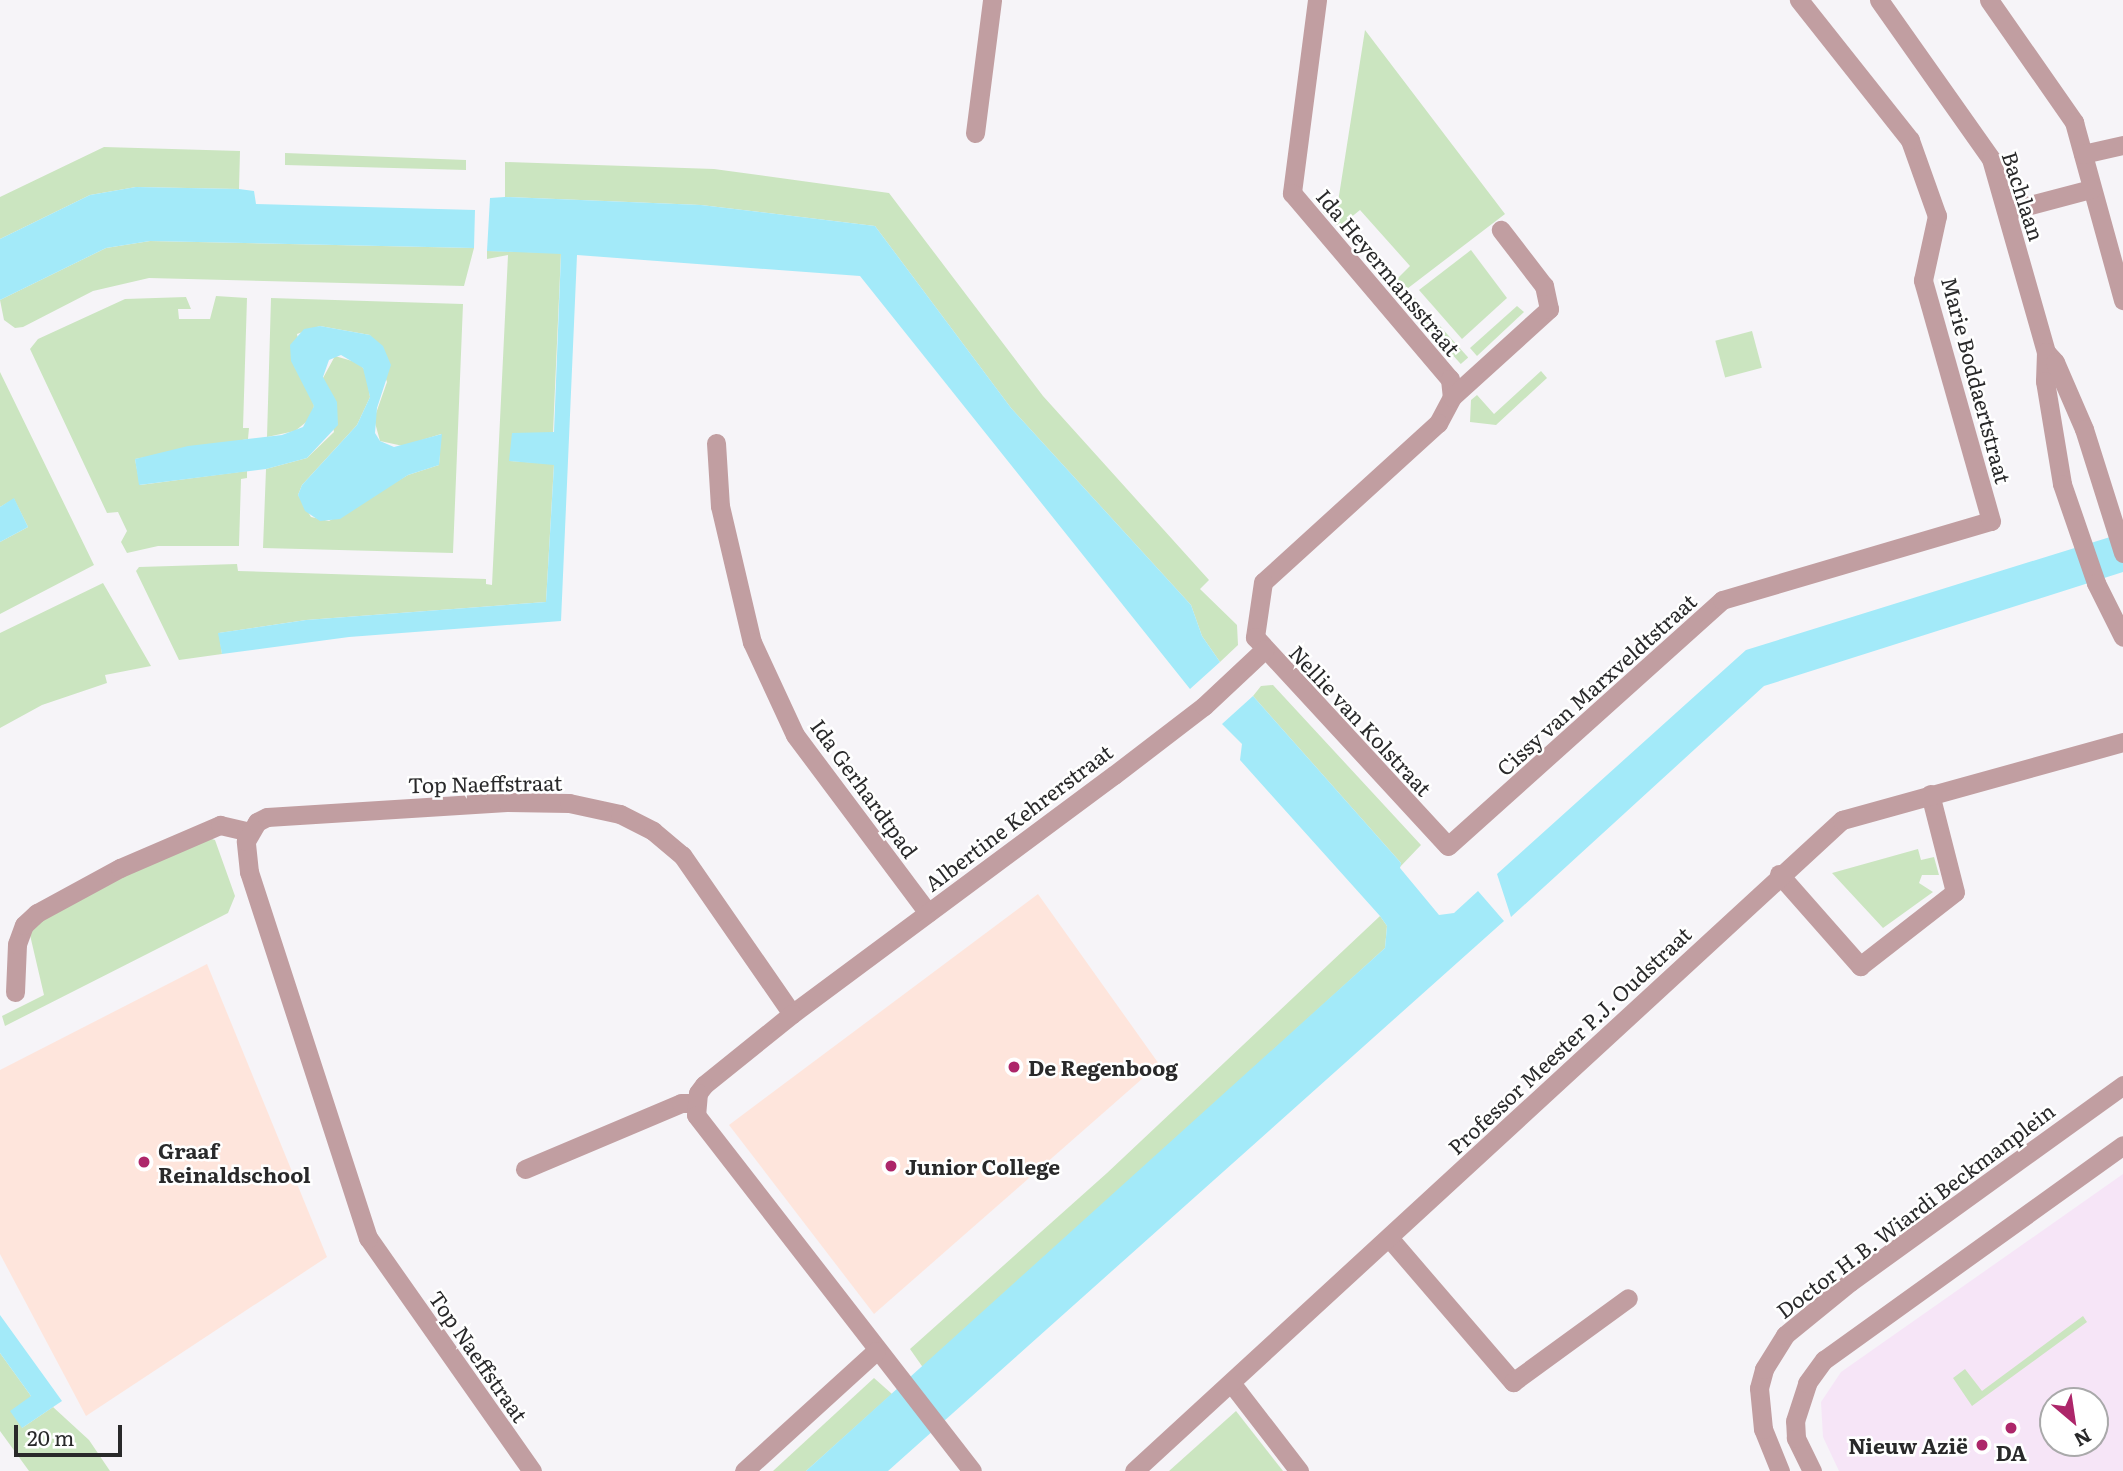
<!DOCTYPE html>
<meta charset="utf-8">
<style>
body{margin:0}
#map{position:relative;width:2123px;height:1471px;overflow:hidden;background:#f6f4f8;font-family:Literata,serif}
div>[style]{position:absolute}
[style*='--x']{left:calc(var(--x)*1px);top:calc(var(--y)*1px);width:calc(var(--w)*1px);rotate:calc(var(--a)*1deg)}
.commercial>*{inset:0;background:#f6e5f7}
.education>*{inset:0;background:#fee5dc}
.green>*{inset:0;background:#cbe5c0;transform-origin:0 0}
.water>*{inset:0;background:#a3eaf9}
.minor>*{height:19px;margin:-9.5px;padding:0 9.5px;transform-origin:9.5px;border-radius:9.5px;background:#c19ea1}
.tertiary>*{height:19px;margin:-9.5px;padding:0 9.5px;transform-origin:9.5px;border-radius:9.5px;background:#c19ea1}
.dots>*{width:19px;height:19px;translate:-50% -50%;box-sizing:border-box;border:4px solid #fff;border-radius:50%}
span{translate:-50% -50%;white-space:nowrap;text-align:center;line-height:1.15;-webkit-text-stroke:5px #fff;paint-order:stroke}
.street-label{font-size:21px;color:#29292a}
.poi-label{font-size:21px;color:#29292a;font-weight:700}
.left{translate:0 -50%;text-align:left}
.right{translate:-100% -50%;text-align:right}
.north{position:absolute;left:2039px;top:1387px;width:70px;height:70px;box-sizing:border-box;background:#fff;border:2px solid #a9a9aa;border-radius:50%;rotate:151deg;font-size:19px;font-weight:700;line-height:28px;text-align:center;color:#29292a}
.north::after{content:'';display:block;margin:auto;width:24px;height:32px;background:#ad266a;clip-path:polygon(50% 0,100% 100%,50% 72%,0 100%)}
.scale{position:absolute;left:14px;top:1425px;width:108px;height:32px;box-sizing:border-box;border:4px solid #29292a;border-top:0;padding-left:9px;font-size:21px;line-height:24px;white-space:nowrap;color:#29292a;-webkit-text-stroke:5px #fff;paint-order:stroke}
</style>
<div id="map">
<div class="commercial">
<div style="clip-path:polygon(evenodd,2123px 1174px,2123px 1471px,1839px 1471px,1823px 1437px,1821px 1402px,1841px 1372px,2123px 1174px,2053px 1401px,2095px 1401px,2095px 1443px,2053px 1443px,2053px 1401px)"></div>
</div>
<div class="education">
<div style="clip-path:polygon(1038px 894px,1159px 1064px,874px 1314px,729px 1125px)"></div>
<div style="clip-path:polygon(207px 964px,327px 1257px,86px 1416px,0 1254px,0 1070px)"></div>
</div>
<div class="green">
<div style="clip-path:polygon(1365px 30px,1505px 214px,1399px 295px,1391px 285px,1410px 266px,1360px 210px,1339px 227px,1323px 212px,1325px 201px,1338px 202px)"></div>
<div style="clip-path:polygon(104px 147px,240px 151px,239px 189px,136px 187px,90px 195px,0 239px,0 197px)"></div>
<div style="clip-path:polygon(285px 153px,466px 160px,466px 170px,285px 165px)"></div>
<div style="clip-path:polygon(505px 162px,714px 169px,889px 193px,1043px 396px,1209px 580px,1200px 589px,1237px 625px,1238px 645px,1220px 662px,1202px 636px,1191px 605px,1011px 408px,875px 226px,701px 205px,505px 197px)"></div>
<div style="clip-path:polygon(150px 241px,474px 248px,464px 286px,149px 278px,93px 291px,23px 327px,15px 328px,4px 320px,0 300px,106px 248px)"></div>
<div style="clip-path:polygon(1471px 250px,1507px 298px,1462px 339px,1419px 290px)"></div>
<div style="clip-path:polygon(487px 251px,561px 253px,553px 433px,510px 461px,554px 464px,546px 602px,306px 620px,219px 633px,222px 654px,179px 660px,136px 571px,139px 567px,237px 564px,238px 571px,486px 579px,486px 584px,492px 585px,508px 255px,487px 259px)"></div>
<div style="left:1412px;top:295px;width:84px;height:10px;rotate:48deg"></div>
<div style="clip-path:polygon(216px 296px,247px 298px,243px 428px,249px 428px,248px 439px,135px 459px,140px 485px,247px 471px,247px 478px,241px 479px,239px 546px,158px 546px,127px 553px,121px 542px,127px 531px,118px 512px,107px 513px,30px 349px,38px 339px,125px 299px,186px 297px,191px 309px,178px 309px,179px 319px,210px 319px)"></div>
<div style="clip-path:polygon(271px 298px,463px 304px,453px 553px,263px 548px,266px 469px,307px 458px,334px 432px,323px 378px,335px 356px,359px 363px,366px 372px,370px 397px,357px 425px,302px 485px,298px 495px,311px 517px,329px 521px,408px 475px,439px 465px,441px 434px,403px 446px,380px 441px,374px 419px,387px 382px,370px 335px,320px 326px,297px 334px,314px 406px,310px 419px,295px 431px,267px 437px)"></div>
<div style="clip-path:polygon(1517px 306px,1524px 312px,1477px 356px,1470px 348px)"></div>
<div style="left:1752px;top:331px;width:38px;height:38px;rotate:75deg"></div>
<div style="clip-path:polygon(1541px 371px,1547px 378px,1496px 425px,1470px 422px,1471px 400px,1477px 395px,1494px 414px)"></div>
<div style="clip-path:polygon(0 372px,94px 565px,0 614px,0 542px,28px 527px,14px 499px,0 507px)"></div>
<div style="clip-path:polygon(103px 583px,151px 666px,105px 675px,107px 683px,42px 705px,0 728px,0 633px)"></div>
<div style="clip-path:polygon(1273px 685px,1421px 845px,1399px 868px,1401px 863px,1253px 696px,1261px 686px)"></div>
<div style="clip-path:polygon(209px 838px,215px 840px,235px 896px,228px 913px,5px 1026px,2px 1016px,44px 995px,30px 935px,34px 924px,58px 906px)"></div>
<div style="clip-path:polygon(1918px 849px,1921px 860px,1934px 857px,1939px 875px,1922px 875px,1919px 883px,1933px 892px,1883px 928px,1832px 873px)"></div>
<div style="clip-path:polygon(1380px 916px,1387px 926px,1385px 948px,924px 1369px,910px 1349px,1107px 1173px)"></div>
<div style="clip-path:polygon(2083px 1316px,2087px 1322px,1972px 1406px,1953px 1378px,1965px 1369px,1982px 1391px)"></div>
<div style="clip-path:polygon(0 1353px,31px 1396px,22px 1428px,53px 1407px,89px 1440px,110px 1471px,29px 1471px,0 1431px)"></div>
<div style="clip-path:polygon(874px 1378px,892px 1394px,806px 1471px,773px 1471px)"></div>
<div style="clip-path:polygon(1236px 1411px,1283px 1471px,1169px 1471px)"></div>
</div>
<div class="water">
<div style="clip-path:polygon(136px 187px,239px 189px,254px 191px,256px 204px,475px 210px,474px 248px,150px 241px,106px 248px,0 300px,0 239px,90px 195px)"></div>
<div style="clip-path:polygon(505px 197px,701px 205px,875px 226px,1011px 408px,1191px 605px,1202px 636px,1220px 662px,1190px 689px,860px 276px,577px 255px,561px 621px,349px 637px,222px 654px,218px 633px,306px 620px,546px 602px,554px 465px,509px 461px,512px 433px,554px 432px,561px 254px,487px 251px,490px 198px)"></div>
<div style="clip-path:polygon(320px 326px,370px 335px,383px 346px,391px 365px,377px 408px,375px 433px,380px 441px,394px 447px,442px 434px,439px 465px,408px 475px,340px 519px,320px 521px,305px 511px,298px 495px,302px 485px,357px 425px,370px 397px,363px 368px,341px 355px,329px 360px,323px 377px,337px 402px,338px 425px,307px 458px,266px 469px,139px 485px,135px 459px,188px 446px,282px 435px,303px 427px,314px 406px,291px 361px,290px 345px,304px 329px)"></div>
<div style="clip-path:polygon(14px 498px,28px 527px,0 542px,0 507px)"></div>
<div style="clip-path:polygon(2123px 533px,2123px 572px,1764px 686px,1511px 917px,1497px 874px,1746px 650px)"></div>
<div style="clip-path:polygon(1253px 696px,1401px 863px,1400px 868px,1439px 915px,1454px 913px,1478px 891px,1504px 921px,888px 1471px,806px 1471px,1385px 948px,1387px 926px,1380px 916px,1240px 760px,1242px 744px,1222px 724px)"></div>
<div style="clip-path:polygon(0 1315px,62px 1401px,22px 1428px,10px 1411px,31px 1396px,0 1353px)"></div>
</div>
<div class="minor">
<div style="--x:1317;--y:0;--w:195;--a:97.4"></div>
<div style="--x:1292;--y:193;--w:244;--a:49.7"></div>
<div style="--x:1450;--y:379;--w:18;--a:84"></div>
<div style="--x:1452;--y:397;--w:30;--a:118"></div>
<div style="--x:1438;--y:423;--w:236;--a:137.7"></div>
<div style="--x:1263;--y:582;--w:56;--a:98.3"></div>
<div style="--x:1255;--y:637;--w:284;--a:47.3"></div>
<div style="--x:1448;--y:846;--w:368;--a:-41.9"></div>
<div style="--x:1722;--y:600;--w:280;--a:-16.4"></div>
<div style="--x:1991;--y:521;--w:250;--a:-105.8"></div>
<div style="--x:1923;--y:280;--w:66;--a:-77.7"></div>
<div style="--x:1937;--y:216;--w:81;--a:-109.6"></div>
<div style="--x:1910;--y:140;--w:179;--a:-128.4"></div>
<div style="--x:1989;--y:0;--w:149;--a:55.1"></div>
<div style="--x:2074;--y:122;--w:185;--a:74.6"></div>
<div style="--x:975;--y:133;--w:134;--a:-82.7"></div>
<div style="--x:2083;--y:154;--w:41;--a:-12.7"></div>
<div style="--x:2007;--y:211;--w:87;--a:-14.7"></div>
<div style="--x:1452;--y:397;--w:131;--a:-42.2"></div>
<div style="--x:1549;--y:309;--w:24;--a:-102"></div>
<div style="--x:1544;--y:286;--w:71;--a:-127.5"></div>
<div style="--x:716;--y:443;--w:63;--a:86.4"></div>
<div style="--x:720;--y:506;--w:140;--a:76.8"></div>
<div style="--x:752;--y:642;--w:102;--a:65.2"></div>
<div style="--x:795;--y:735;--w:222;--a:53.2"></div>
<div style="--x:1779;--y:874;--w:123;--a:48.6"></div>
<div style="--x:1860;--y:966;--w:120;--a:-37.9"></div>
<div style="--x:1955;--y:892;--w:101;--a:-104.3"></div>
<div style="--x:15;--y:992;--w:48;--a:-87.6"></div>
<div style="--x:17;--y:944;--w:20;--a:-70"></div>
<div style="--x:24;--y:925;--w:18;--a:-43"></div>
<div style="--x:37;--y:913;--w:94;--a:-28.5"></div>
<div style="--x:120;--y:868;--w:109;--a:-23.3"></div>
<div style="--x:220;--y:825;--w:31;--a:13"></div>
<div style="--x:792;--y:1014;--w:401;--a:-36.6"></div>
<div style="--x:1114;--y:775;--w:113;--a:-37.5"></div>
<div style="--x:1204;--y:706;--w:83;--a:-43.1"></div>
<div style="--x:525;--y:1169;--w:169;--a:-22.9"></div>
<div style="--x:681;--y:1103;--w:14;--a:0"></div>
<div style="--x:1390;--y:1239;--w:189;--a:49.3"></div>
<div style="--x:1513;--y:1382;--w:142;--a:-36.1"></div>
<div style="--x:1232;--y:1384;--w:110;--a:52.4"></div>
<div style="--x:532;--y:1471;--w:285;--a:-125.1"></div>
<div style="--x:368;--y:1238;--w:385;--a:-108"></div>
<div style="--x:249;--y:872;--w:31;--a:-96"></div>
<div style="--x:246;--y:841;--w:22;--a:-60"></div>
<div style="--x:257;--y:822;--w:11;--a:-27"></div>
<div style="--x:267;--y:817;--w:240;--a:-3.6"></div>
<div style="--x:507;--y:802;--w:62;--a:0.9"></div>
<div style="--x:569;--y:803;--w:52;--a:12.2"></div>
<div style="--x:620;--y:814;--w:37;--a:27"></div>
<div style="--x:653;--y:831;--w:38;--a:40"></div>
<div style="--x:682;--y:855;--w:193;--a:55.3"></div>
<div style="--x:792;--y:1014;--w:113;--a:141.1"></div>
<div style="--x:704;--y:1085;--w:10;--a:127"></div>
<div style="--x:698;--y:1093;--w:22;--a:95"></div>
<div style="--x:696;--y:1115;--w:450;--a:52.2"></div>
<div style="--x:744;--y:1471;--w:178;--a:-42.3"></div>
<div style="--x:1134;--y:1471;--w:962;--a:-42.6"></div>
<div style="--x:1842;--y:820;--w:292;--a:-15.5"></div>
</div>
<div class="tertiary">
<div style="--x:1879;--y:0;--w:194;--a:54.8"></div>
<div style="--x:1991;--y:159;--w:201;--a:74.1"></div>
<div style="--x:2046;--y:352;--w:29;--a:92"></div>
<div style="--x:2045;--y:381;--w:104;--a:80.6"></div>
<div style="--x:2062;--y:484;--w:105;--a:71"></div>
<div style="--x:2096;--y:583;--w:60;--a:63.4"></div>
<div style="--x:2046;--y:352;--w:13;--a:48"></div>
<div style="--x:2055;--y:362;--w:73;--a:66.6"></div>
<div style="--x:2084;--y:429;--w:130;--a:72.5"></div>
<div style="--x:1780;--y:1471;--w:45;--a:-112"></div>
<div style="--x:1763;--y:1429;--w:41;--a:-95.6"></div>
<div style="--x:1759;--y:1388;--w:20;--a:-75"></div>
<div style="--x:1764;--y:1369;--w:40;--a:-58"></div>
<div style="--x:1785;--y:1335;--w:84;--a:-39.2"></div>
<div style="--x:1850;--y:1282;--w:337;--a:-35.8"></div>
<div style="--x:1812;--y:1471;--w:37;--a:-116"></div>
<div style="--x:1796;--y:1438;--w:17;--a:-93"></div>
<div style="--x:1795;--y:1421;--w:40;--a:-72"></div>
<div style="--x:1807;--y:1383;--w:29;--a:-54"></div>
<div style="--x:1824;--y:1360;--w:368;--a:-35.7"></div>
</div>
<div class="dots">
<div style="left:1014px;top:1067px;background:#ad266a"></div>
<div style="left:144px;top:1162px;background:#ad266a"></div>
<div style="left:891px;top:1166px;background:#ad266a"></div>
<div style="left:2011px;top:1428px;background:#ad266a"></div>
<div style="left:1982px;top:1445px;background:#ad266a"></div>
</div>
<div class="street-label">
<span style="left:2024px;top:196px;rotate:72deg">Bachlaan</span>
<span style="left:1389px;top:272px;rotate:50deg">Ida Heyermansstraat</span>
<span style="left:1977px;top:380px;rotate:75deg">Marie Boddaertstraat</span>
<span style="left:1596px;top:684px;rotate:-42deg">Cissy van Marxveldtstraat</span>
<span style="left:1361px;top:720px;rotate:47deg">Nellie van Kolstraat</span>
<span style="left:485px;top:783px;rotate:-1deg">Top Naeffstraat</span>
<span style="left:865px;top:788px;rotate:54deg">Ida Gerhardtpad</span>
<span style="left:1018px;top:817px;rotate:-37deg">Albertine Kehrerstraat</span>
<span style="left:1569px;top:1040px;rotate:-43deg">Professor Meester P.J. Oudstraat</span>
<span style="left:1915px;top:1210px;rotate:-37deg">Doctor H.B. Wiardi Beckmanplein</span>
<span style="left:479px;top:1356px;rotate:55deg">Top Naeffstraat</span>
</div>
<div class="poi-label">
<span class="left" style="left:1028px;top:1067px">De Regenboog</span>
<span class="left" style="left:158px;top:1162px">Graaf<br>Reinaldschool</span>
<span class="left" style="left:905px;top:1166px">Junior College</span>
<span class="right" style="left:1968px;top:1445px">Nieuw Azië</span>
<span style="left:2011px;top:1452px">DA</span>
</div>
<div class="north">N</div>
<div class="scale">20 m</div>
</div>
